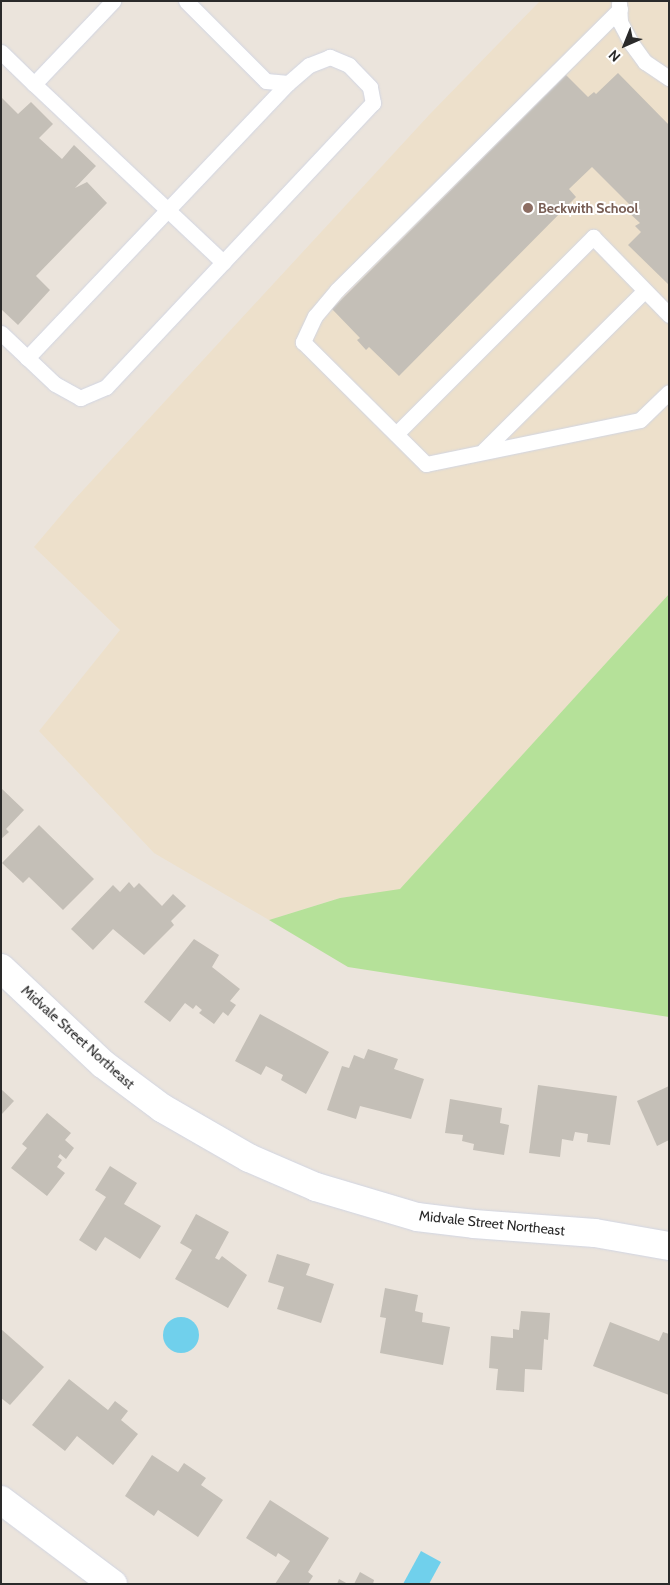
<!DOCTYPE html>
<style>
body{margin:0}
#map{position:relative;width:670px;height:1585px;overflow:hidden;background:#ebe4dc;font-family:Cabin,sans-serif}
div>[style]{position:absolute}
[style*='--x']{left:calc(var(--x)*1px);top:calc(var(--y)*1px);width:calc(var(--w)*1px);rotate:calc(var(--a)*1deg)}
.education>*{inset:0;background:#ede0cb}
.green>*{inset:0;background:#b5e199}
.water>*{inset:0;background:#70d0ec}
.round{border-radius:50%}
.building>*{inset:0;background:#c4bfb7}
.roads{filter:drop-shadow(0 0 1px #d1d5e2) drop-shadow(0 0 1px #d1d5e2)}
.lane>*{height:15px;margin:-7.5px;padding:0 7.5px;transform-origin:7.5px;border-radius:7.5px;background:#fff}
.street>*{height:28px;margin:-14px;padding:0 14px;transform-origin:14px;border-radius:14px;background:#fff}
.dots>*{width:14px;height:14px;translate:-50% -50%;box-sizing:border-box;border:2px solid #fff;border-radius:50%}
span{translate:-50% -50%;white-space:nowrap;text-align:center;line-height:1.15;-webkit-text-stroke:4px #fff;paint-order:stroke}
.education-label{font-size:14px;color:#785e54;font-weight:700}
.left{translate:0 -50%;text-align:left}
.street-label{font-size:14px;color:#2a2a2a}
.frame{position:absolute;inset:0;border:2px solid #2a2a2a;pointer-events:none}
.north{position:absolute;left:600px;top:20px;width:50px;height:50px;-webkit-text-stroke:4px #fff;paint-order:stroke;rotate:224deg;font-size:14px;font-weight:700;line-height:20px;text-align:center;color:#2a2a2a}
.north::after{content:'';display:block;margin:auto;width:18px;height:22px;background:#2a2a2a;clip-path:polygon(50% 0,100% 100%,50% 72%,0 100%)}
</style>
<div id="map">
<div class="education">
<div style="clip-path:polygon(540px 1px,669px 1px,669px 594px,400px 890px,340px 898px,269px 920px,154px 853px,39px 731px,120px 630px,34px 547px,73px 501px,430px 114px)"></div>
</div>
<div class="green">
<div style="clip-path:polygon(669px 594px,669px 1017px,348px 967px,269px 920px,340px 898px,400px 889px)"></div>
</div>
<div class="water">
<div class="round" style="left:163px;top:1317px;width:36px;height:36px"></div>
<div style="clip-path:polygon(421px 1551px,441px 1562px,429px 1584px,403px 1584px)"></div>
</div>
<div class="building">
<div style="clip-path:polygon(618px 73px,669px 125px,669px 285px,628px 245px,641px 232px,635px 226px,640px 223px,626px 210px,630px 205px,592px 167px,569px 189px,576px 197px,399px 376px,369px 347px,366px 350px,357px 340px,360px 338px,332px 309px,566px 75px,588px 97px,594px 92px,596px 94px)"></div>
<div style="clip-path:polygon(1px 97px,18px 114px,31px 102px,53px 124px,39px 138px,62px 159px,74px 145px,96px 166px,75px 188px,87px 182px,107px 203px,36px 276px,50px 290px,18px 325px,1px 309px)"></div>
<div style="clip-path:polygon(1px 788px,24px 810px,6px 829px,9px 832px,1px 839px)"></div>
<div style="clip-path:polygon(39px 825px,94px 879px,63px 910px,29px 877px,23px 883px,2px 863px)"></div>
<div style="clip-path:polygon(129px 882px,134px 888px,139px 883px,162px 906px,173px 894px,186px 906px,171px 921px,174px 925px,144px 955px,113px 929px,93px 950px,71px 929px,113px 885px,120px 892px)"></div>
<div style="clip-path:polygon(194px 939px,219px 955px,212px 967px,240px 989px,230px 1001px,236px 1005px,228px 1016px,223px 1012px,214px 1024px,199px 1013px,202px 1010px,196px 1005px,193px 1009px,185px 1003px,170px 1022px,144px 1002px)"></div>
<div style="clip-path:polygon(260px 1014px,329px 1052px,306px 1094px,281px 1080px,283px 1075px,266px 1066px,261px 1075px,235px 1061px)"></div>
<div style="clip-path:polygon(368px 1049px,398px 1059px,394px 1069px,424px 1079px,411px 1119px,360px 1106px,356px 1119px,327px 1110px,342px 1066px,349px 1068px,354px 1055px,364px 1059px)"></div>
<div style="clip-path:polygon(538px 1085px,617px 1096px,610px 1145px,587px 1142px,588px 1134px,575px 1132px,573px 1141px,562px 1139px,560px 1157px,529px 1153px)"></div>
<div style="clip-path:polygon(669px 1086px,669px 1140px,657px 1146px,637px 1101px)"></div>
<div style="clip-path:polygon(1px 1089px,14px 1101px,1px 1115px)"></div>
<div style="clip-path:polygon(450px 1099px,502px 1108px,500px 1123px,509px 1125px,504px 1155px,473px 1150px,474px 1144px,462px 1141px,463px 1135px,445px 1133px)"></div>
<div style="clip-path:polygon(47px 1113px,71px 1133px,65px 1140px,74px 1148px,66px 1159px,60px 1154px,58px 1157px,62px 1160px,57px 1167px,65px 1173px,47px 1196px,11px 1168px,27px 1148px,22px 1144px)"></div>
<div style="clip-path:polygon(110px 1166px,137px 1183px,124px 1204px,161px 1226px,140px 1259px,105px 1237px,96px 1251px,79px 1240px,106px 1197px,95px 1190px)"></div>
<div style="clip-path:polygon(196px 1214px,229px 1232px,215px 1258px,219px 1260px,222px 1256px,247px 1275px,228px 1308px,175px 1279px,192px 1250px,180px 1243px)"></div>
<div style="clip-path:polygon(277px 1254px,310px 1264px,306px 1275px,334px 1284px,321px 1323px,277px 1309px,284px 1287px,268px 1282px)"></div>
<div style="clip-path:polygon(385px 1288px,418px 1295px,415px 1311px,423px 1313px,422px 1322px,450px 1327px,443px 1365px,380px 1353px,386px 1318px,380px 1317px)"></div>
<div style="clip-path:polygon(521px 1311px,550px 1313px,548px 1340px,544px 1339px,542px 1370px,525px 1369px,524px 1392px,496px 1390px,498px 1369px,489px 1368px,491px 1336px,513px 1338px,513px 1329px,519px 1330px)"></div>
<div style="clip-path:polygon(610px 1322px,659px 1341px,663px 1332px,669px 1334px,669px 1395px,593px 1366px)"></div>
<div style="clip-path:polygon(1px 1329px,44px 1367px,10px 1405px,1px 1398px)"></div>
<div style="clip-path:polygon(69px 1379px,108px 1410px,115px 1401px,128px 1411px,121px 1420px,138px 1434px,113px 1465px,77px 1436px,65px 1451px,32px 1425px)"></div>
<div style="clip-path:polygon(152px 1455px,178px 1472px,184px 1463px,206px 1478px,201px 1485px,223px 1500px,198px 1537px,158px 1510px,154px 1516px,125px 1496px)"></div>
<div style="clip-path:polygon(270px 1500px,329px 1538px,308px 1572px,313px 1576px,308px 1584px,275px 1584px,290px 1561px,278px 1553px,276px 1557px,246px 1538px)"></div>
<div style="clip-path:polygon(360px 1572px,374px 1580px,373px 1584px,354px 1584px)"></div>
<div style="clip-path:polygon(339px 1579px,348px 1584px,337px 1584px)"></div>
</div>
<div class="roads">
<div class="lane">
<div style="--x:619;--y:3;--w:19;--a:87"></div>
<div style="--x:620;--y:22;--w:24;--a:62"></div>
<div style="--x:631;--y:43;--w:24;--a:54"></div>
<div style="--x:645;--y:62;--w:29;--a:34"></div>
<div style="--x:620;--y:9;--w:399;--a:135.2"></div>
<div style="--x:337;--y:290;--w:34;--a:130"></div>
<div style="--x:315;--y:316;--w:29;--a:115"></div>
<div style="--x:303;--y:342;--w:173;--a:44.8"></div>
<div style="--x:426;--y:464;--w:218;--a:-11.6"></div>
<div style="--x:640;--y:420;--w:40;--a:-44"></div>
<div style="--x:1;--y:52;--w:46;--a:44.1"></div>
<div style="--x:34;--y:84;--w:115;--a:-46.4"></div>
<div style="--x:34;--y:84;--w:260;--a:43.3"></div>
<div style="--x:1;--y:333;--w:74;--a:43.4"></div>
<div style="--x:55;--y:384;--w:29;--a:29"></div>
<div style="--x:80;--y:398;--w:28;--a:-23"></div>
<div style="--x:106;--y:387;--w:390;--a:-46.8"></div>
<div style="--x:373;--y:103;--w:16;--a:-101"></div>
<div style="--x:370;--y:87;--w:30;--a:-134"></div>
<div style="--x:349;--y:65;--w:21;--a:-157"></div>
<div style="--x:330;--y:57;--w:22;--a:159"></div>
<div style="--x:309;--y:65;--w:28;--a:139"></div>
<div style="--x:288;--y:83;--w:22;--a:-175"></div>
<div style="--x:266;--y:81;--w:113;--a:-135"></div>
<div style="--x:27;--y:358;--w:379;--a:-46.5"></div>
<div style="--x:396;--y:434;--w:279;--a:-45"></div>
<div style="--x:593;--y:237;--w:109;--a:45.7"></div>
<div style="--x:484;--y:450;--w:226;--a:-44.8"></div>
</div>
<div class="street">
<div style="--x:1;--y:968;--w:140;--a:43.3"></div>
<div style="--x:103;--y:1064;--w:74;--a:36.7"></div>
<div style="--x:162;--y:1108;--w:100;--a:29.9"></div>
<div style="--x:249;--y:1158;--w:73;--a:23.4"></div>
<div style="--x:316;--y:1187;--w:105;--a:16.5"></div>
<div style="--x:417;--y:1217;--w:57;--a:7"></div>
<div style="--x:474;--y:1224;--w:121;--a:4.3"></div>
<div style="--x:595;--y:1233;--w:75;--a:10"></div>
<div style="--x:1;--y:1500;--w:140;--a:36.9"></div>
</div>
</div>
<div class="dots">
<div style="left:528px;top:208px;background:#8d6e63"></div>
</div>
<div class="education-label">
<span class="left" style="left:538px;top:208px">Beckwith School</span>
</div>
<div class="street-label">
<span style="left:78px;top:1037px;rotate:42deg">Midvale Street Northeast</span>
<span style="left:492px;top:1223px;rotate:6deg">Midvale Street Northeast</span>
</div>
<div class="frame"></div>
<div class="north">N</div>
</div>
